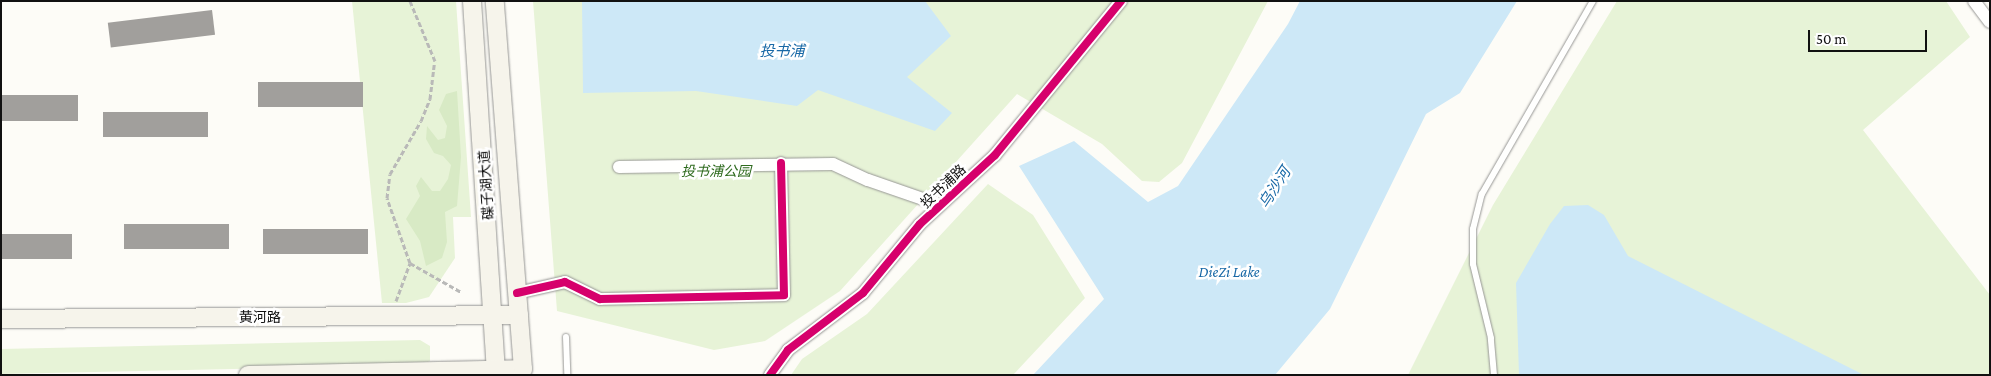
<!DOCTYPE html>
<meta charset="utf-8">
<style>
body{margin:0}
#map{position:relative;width:1991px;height:376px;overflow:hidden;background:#fdfcf7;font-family:"Crimson Pro","Noto Sans SC",serif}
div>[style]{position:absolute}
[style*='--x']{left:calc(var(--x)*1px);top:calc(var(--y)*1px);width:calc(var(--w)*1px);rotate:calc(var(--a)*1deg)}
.green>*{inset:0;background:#e7f3d7}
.forest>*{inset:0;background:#d8eac5}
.water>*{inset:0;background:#cde8f7}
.building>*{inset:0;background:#a19f9c;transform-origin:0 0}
.path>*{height:3px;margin-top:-1.5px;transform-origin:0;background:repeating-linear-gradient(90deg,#b9b9b8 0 5px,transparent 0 7.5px)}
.roads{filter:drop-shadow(0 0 1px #979795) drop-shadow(0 0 1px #979795)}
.lane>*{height:6px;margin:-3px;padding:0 3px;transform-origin:3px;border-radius:3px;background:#fffffe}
.street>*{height:12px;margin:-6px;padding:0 6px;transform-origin:6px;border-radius:6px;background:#fffffe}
.secondary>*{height:18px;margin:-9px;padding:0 9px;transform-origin:9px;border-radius:9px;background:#f6f4eb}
.cycleway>*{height:8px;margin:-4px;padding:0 4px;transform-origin:4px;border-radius:4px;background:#d6006c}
span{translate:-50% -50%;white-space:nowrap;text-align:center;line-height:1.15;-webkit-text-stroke:5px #fff;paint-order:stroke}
.park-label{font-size:14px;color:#2f6b1f;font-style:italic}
.street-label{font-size:14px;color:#111}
.water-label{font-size:15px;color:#1768a6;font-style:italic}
.frame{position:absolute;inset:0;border:2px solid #111;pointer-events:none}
.scale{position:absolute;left:1808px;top:30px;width:119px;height:22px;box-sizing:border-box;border:2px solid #111;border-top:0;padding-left:6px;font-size:15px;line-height:18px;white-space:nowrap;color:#111;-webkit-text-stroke:4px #fff;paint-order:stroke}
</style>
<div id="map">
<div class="green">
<div style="clip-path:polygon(352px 1px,456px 1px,471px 217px,453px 217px,455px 258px,429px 297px,406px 303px,382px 303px)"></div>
<div style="clip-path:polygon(533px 1px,1268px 1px,1182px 163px,1159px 182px,1142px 181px,1102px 144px,1017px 94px,840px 291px,765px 341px,714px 350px,557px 311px)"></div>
<div style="clip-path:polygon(1617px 1px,1946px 1px,1970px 37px,1863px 130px,1990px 295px,1990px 375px,1408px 375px,1493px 205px)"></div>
<div style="clip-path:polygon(988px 184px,1033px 215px,1085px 298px,1013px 375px,791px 375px,802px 359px,867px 314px)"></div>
<div style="clip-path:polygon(420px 340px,430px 346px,430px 361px,421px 365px,1px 374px,1px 349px)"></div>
</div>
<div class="forest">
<div style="clip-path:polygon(457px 91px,461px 157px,457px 206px,445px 212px,447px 242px,442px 258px,426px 266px,420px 241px,406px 219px,420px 196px,416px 186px,421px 177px,432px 191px,440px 191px,448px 179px,451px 165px,443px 156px,434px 153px,426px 139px,427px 126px,438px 140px,445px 138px,447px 126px,439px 110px,446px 94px)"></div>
</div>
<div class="water">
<div style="clip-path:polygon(582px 1px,925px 1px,951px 36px,907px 77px,952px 113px,935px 131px,818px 90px,797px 106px,696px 91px,583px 93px)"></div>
<div style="clip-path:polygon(1300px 1px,1517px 1px,1460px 93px,1426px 114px,1330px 309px,1275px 375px,1033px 375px,1104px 299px,1019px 166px,1074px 141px,1148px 202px,1178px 186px,1288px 24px)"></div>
<div style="clip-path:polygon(1588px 205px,1604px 215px,1628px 256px,1864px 375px,1519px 375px,1516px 283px,1550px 224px,1564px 206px)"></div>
</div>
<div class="building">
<div style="left:212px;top:10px;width:25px;height:105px;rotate:83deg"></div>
<div style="left:363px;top:82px;width:25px;height:105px;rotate:90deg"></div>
<div style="left:78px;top:95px;width:26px;height:77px;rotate:90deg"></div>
<div style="left:208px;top:112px;width:25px;height:105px;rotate:90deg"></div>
<div style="left:124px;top:224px;width:105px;height:25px"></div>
<div style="left:263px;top:229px;width:105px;height:25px"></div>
<div style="left:72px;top:234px;width:25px;height:71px;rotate:90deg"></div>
</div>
<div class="path">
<div style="--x:410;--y:263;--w:59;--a:29.6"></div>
<div style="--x:396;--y:301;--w:40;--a:-69.8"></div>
<div style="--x:410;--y:263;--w:69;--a:-109.5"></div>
<div style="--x:387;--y:198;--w:24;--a:-83"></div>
<div style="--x:390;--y:174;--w:61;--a:-59.7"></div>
<div style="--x:421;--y:121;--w:24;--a:-68"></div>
<div style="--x:430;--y:99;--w:38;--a:-83"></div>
<div style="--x:435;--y:61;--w:65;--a:-112.6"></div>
</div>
<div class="roads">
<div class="lane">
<div style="--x:566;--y:337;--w:38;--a:88"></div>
<div style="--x:1494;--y:375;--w:37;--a:-95"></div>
<div style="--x:1491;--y:338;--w:76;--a:-103.7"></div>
<div style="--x:1473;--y:264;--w:35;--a:-90"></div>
<div style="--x:1473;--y:229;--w:36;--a:-76"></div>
<div style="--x:1482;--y:194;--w:223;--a:-60.1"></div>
</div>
<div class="street">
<div style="--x:1974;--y:1;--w:26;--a:53"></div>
<div style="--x:619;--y:167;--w:214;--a:-0.8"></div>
<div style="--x:833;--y:164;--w:38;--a:25"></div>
<div style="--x:868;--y:180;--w:76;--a:19.1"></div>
<div style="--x:517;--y:293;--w:49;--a:-12.9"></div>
<div style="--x:565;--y:282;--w:39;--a:26"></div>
<div style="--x:600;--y:299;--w:184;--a:-1.2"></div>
<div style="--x:784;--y:295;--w:132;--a:-91.3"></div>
<div style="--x:770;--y:375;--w:31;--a:-54"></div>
<div style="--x:788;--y:350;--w:94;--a:-37.2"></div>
<div style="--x:863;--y:293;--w:89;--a:-50.4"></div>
<div style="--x:920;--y:224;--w:102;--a:-42.6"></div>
<div style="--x:995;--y:155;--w:199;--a:-50.7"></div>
</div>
<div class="secondary">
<div style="--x:472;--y:1;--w:369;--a:86.3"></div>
<div style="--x:1;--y:319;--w:518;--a:-0.44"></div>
<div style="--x:248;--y:375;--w:275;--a:-1.2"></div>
<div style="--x:523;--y:369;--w:369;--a:-94.4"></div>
</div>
</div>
<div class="cycleway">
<div style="--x:517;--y:293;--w:49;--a:-12.9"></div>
<div style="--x:565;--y:282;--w:39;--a:26"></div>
<div style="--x:600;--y:299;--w:184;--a:-1.2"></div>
<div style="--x:784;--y:295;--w:132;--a:-91.3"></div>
<div style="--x:770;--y:375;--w:31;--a:-54"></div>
<div style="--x:788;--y:350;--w:94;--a:-37.2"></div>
<div style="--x:863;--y:293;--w:89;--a:-50.4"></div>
<div style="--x:920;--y:224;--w:102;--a:-42.6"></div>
<div style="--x:995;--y:155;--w:199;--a:-50.7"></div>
</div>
<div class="park-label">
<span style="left:716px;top:171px">投书浦公园</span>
</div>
<div class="street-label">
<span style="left:486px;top:185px;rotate:-94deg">碟子湖大道</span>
<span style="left:943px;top:186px;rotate:-43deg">投书浦路</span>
<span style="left:260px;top:317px">黄河路</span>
</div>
<div class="water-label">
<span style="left:782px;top:52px">投书浦</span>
<span style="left:1275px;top:188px;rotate:-57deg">乌沙河</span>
<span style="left:1229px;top:273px">DieZi Lake</span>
</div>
<div class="frame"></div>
<div class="scale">50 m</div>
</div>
